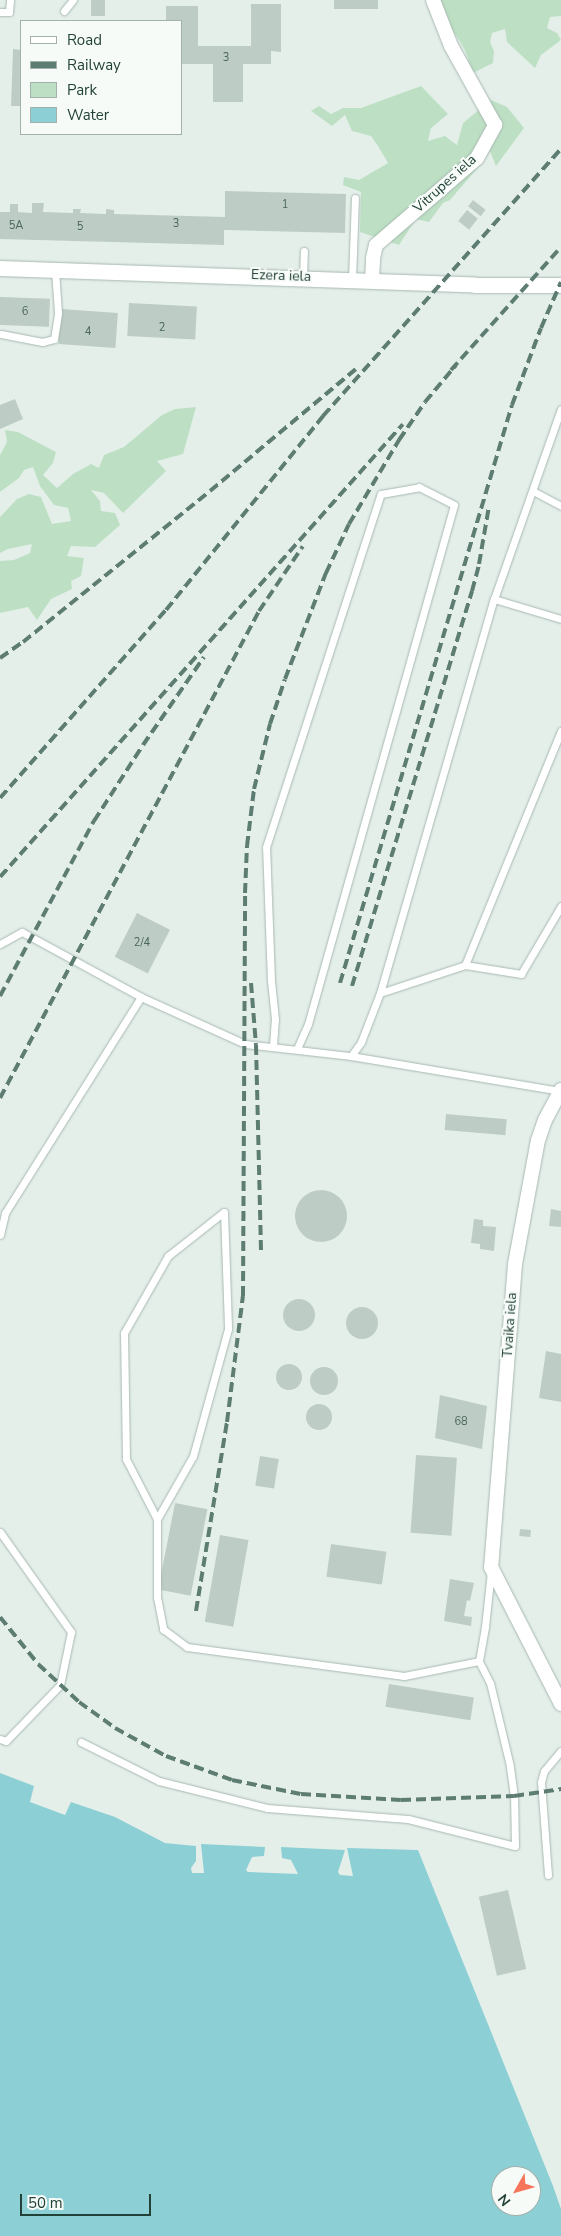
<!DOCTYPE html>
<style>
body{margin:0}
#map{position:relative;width:561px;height:2236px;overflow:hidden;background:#e5efea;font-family:"Nunito Sans",sans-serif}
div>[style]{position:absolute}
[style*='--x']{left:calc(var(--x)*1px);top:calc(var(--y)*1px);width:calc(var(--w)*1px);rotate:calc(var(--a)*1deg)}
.green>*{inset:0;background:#bde0c4}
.water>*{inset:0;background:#8cd0d5}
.building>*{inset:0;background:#bdcdc5;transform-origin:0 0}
.round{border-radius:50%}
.roads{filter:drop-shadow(0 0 1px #a7b8b1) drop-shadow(0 0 1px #a7b8b1)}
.lane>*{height:7px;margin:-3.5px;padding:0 3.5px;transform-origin:3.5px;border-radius:3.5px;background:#fff}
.street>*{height:14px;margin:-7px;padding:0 7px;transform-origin:7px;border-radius:7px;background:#fff}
.secondary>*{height:15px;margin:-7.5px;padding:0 7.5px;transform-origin:7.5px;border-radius:7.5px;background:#fff}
.rail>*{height:4px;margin-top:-2px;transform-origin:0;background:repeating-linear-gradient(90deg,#5e7d72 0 10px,transparent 0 15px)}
span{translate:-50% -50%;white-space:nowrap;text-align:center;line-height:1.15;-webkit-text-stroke:4px #f6fbf8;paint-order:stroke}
.number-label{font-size:11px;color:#4a655a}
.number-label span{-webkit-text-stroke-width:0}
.street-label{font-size:14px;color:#234237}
.legend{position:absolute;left:20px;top:20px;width:162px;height:115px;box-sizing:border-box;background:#f6fbf8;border:1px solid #a2b1ab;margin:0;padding:6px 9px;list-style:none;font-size:15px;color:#234237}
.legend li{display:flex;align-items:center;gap:10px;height:25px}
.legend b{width:25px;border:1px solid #a2b1ab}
.north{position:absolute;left:491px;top:2166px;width:50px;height:50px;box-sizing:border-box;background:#f6fbf8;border:1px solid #a2b1ab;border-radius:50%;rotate:232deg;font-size:14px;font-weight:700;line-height:20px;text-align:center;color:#234237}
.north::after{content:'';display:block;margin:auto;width:18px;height:22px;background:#f7755b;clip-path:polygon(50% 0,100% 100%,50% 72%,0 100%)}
.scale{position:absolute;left:20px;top:2194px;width:131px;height:22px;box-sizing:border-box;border:2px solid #234237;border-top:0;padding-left:6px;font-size:15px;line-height:18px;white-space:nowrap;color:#234237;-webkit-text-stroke:4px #f6fbf8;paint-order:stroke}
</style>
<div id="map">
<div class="green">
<div style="clip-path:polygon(439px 0,561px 0,561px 16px,550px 17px,547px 28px,557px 33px,561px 40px,541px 55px,535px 68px,507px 42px,505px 29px,492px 33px,490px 42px,494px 51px,493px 63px,473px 73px,465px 50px,444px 16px)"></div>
<div style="clip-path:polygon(421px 86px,448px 114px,431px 128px,428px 141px,445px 136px,457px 145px,463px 123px,491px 100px,507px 107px,524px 128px,496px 166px,490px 151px,481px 164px,450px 200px,443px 203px,429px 222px,416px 219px,399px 245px,360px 232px,361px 192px,343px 185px,344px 177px,359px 180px,388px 163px,378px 146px,371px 136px,352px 131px,345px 115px,332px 126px,311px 111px,319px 106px,331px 114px,343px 108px,361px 108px)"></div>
<div style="clip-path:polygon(196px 407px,183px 454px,157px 461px,166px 471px,123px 513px,104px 493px,91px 490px,100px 501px,101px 511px,115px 513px,120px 525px,95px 547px,71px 546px,67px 556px,84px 558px,81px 576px,71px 581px,72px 589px,51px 599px,37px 620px,28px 607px,0 613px,0 561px,14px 560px,30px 553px,32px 544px,8px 549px,0 553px,0 517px,17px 499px,29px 494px,41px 497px,52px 524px,71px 521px,68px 508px,54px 505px,40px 486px,33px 467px,24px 470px,19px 478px,0 492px,0 455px,7px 442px,5px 430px,18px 432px,56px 452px,53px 463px,43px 475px,57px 488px,73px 474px,91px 464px,99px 468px,104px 455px,124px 447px,162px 415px,175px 409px)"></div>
</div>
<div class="water">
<div style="clip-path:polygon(evenodd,0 1773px,34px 1786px,30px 1802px,65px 1815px,71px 1802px,115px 1817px,165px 1843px,196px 1846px,196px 1861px,191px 1868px,192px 1873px,204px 1873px,201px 1844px,265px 1847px,264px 1856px,252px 1857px,246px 1870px,248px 1872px,298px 1874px,291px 1860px,282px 1858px,281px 1847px,345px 1850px,338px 1872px,340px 1875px,353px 1876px,347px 1848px,418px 1850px,553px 2186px,561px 2209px,561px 2236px,0 2236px,0 1773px,501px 2176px,531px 2176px,531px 2206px,501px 2206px,501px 2176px)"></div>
</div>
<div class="building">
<div style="left:91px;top:0;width:14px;height:16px"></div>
<div style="left:334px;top:0;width:44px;height:9px"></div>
<div style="clip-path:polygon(251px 4px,281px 4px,281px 52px,271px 51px,271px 64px,243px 64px,243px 102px,213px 102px,213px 64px,181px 64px,181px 21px,166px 21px,166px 6px,198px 6px,198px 46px,251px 46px)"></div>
<div style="clip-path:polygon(13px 49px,21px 50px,21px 106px,11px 106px)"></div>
<div style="clip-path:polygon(225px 191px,346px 194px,345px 233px,224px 230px,224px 245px,0 239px,0 212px,10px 212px,10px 204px,18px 204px,18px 212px,32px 213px,32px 203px,44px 203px,43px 212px,73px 213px,73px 209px,81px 209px,80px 213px,106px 214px,106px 209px,114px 210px,114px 214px,225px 217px)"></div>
<div style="left:473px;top:200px;width:16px;height:8px;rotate:38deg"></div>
<div style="left:467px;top:210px;width:14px;height:14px;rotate:39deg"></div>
<div style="left:0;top:297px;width:50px;height:28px;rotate:2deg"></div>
<div style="left:129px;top:303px;width:68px;height:33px;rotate:3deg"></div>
<div style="left:61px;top:309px;width:57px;height:35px;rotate:4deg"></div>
<div style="clip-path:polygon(15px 399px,23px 419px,0 429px,0 405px)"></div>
<div style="left:137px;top:913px;width:37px;height:49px;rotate:27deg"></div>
<div style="left:446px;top:1114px;width:61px;height:16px;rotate:5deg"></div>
<div class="round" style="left:295px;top:1190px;width:52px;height:52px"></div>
<div style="clip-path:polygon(551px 1209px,561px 1211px,561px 1227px,549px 1226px)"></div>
<div style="clip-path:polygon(474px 1219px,483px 1220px,483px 1226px,496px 1227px,494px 1251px,480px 1249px,480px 1244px,471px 1243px)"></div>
<div class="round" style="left:283px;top:1299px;width:32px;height:32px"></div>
<div class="round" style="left:346px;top:1307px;width:32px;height:32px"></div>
<div style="clip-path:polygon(546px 1351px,561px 1354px,561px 1402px,539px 1398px)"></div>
<div class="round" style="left:276px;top:1364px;width:26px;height:26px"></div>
<div class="round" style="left:310px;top:1367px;width:28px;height:28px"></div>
<div style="clip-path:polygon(440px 1395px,487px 1406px,482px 1449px,435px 1438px)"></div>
<div class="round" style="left:306px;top:1404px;width:26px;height:26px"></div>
<div style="left:416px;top:1455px;width:41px;height:78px;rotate:4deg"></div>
<div style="left:260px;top:1456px;width:19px;height:30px;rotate:9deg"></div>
<div style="left:175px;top:1503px;width:33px;height:88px;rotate:11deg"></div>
<div style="left:520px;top:1529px;width:11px;height:7px;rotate:5deg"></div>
<div style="left:220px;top:1535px;width:29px;height:88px;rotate:10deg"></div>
<div style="left:331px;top:1544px;width:56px;height:33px;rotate:8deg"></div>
<div style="clip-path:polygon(450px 1579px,474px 1583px,470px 1601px,467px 1600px,464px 1616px,472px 1617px,471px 1626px,444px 1621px)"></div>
<div style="left:389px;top:1684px;width:86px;height:23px;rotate:9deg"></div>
<div style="left:508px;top:1890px;width:81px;height:30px;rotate:77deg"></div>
</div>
<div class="roads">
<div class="lane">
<div style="--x:64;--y:11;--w:14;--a:-51"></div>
<div style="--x:0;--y:12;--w:9;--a:0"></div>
<div style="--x:9;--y:12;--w:12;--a:-85"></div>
<div style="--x:303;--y:277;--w:26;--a:-88"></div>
<div style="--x:352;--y:279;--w:81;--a:-87.9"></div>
<div style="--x:1;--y:334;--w:42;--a:11"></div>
<div style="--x:42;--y:342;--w:12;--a:-14"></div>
<div style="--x:54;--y:339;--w:26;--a:-81"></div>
<div style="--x:58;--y:313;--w:43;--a:-94"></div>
<div style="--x:533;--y:491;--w:32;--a:28"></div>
<div style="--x:494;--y:599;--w:201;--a:-70.6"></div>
<div style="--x:0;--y:944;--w:25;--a:-29"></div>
<div style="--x:22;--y:932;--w:136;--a:28.6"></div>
<div style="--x:141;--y:997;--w:114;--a:24.3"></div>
<div style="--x:245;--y:1044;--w:107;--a:6.5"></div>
<div style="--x:351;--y:1056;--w:213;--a:9.5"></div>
<div style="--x:465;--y:965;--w:57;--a:9.1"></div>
<div style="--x:521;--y:974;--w:79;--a:-59.5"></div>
<div style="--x:380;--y:993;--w:89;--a:-18.2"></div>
<div style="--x:465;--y:965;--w:253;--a:-67.7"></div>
<div style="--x:273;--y:1046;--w:27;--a:-86"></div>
<div style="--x:275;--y:1019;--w:38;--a:-96"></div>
<div style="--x:271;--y:981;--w:134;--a:-92.1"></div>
<div style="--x:266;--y:847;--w:371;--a:-72"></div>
<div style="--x:381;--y:494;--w:39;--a:-10"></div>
<div style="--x:419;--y:487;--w:39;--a:27"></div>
<div style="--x:454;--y:505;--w:539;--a:105.71"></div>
<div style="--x:308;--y:1024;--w:27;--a:114"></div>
<div style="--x:351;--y:1056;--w:17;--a:-54"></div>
<div style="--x:361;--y:1042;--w:53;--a:-68.8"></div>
<div style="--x:380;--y:993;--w:410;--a:-73.9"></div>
<div style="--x:494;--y:599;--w:70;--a:16.6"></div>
<div style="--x:0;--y:1235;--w:23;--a:-77"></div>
<div style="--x:5;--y:1213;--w:255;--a:-57.8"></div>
<div style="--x:157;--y:1519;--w:68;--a:-117.3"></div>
<div style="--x:126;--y:1459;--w:126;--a:-90.9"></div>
<div style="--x:124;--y:1333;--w:89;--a:-60.3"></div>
<div style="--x:168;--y:1256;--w:71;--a:-38.2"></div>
<div style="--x:224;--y:1212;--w:117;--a:88"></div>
<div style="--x:228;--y:1329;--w:132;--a:105.4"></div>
<div style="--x:193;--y:1456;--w:73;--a:119.7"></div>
<div style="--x:157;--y:1519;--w:78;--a:90"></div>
<div style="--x:157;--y:1597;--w:33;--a:79"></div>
<div style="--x:163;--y:1629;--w:30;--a:37"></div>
<div style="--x:187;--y:1647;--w:219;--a:7.6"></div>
<div style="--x:404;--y:1676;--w:76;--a:-11.3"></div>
<div style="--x:479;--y:1661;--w:35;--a:-80"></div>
<div style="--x:485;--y:1627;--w:56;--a:-83.9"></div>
<div style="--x:0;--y:1532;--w:123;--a:54.6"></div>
<div style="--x:71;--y:1632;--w:54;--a:101.7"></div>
<div style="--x:60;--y:1685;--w:78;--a:134"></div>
<div style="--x:6;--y:1741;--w:6;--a:-162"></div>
<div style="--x:81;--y:1742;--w:87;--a:26.6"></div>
<div style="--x:159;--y:1781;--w:111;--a:14"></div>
<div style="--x:267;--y:1808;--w:141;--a:4.5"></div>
<div style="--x:408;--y:1819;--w:110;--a:14.2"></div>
<div style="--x:515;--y:1846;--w:50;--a:-91.1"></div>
<div style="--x:514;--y:1796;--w:30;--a:-98"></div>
<div style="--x:510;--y:1766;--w:85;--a:-103.5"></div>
<div style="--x:490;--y:1683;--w:25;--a:-117"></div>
<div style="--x:548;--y:1875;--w:93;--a:-94.3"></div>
<div style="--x:541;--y:1782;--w:11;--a:-75"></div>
<div style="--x:544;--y:1771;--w:26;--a:-50"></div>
</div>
<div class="street">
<div style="--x:372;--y:280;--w:22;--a:-87"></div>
<div style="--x:373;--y:258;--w:13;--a:-77"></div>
<div style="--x:376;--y:245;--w:133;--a:-40.7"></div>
<div style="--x:477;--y:158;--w:38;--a:-61"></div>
<div style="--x:495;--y:125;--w:90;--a:-119.1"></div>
<div style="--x:451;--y:46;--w:49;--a:-111.4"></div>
<div style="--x:561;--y:1090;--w:34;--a:118"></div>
<div style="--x:545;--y:1120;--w:21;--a:109"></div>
<div style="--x:538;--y:1140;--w:126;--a:100.5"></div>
<div style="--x:515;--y:1264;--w:304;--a:94.5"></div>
<div style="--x:491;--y:1567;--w:154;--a:62.9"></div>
</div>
<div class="secondary">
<div style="--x:0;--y:268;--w:475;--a:2"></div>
<div style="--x:475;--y:285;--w:86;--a:0"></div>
</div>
</div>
<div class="rail">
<div style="--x:451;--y:370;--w:165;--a:-48.2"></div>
<div style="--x:0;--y:658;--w:28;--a:-35"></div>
<div style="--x:23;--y:642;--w:240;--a:-38.9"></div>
<div style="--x:210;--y:491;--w:190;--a:-39.9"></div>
<div style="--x:0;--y:798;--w:251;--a:-48.6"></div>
<div style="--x:166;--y:610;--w:250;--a:-51"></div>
<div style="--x:323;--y:416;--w:358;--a:-48.3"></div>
<div style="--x:0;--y:877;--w:606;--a:-48.34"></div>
<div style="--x:251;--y:983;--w:62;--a:85.4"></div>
<div style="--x:256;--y:1045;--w:210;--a:88.6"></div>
<div style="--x:340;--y:983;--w:603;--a:-73.43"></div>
<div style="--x:512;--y:405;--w:82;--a:-69.4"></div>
<div style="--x:541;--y:328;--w:50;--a:-66.5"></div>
<div style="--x:352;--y:986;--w:413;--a:-73.1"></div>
<div style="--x:472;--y:591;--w:28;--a:-75"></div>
<div style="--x:479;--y:564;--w:59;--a:-80.2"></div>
<div style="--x:0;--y:996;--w:199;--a:-61.8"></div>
<div style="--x:94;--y:821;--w:90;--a:-57.2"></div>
<div style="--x:143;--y:745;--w:107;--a:-55.3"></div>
<div style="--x:0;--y:1098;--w:552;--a:-61.99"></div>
<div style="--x:259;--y:611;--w:78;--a:-55.9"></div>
<div style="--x:196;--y:1611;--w:192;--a:-80.7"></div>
<div style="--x:227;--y:1422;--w:127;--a:-82.8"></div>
<div style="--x:243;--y:1296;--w:403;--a:-89.7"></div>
<div style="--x:245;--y:893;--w:47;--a:-87.6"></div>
<div style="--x:247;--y:846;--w:57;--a:-83"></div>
<div style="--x:254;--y:789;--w:67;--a:-76.2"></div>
<div style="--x:270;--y:724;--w:47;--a:-71.6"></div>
<div style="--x:285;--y:679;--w:114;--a:-68.9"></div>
<div style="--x:326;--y:573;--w:54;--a:-64.9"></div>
<div style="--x:349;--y:524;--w:98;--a:-59.2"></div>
<div style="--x:399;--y:440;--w:46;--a:-55.6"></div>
<div style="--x:425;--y:402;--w:48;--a:-50"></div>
<div style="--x:0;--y:1617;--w:60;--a:51"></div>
<div style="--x:38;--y:1664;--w:56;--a:42.8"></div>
<div style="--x:79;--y:1702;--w:44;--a:35.8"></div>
<div style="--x:115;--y:1728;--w:58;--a:28.8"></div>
<div style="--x:166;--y:1756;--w:70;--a:20"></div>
<div style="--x:232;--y:1780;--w:70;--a:11.5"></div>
<div style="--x:301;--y:1794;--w:100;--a:3.4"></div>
<div style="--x:401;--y:1800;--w:113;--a:-2"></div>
<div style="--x:514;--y:1796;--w:48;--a:-8.5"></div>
</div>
<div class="number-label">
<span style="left:226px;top:58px">3</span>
<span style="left:285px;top:205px">1</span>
<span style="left:176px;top:224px">3</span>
<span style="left:16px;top:226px">5A</span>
<span style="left:80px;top:227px">5</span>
<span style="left:25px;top:312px">6</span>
<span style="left:162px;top:328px">2</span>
<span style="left:88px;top:332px">4</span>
<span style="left:142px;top:943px">2/4</span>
<span style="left:461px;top:1422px">68</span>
</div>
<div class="street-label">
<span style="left:445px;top:184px;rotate:-42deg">Vitrupes iela</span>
<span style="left:281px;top:276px;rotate:2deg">Ezera iela</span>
<span style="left:510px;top:1325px;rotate:-86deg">Tvaika iela</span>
</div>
<ul class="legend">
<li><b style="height:6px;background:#fff"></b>Road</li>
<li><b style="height:6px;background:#5e7d72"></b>Railway</li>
<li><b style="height:14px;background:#bde0c4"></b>Park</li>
<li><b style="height:14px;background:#8cd0d5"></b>Water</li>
</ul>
<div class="north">N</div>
<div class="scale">50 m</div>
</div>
